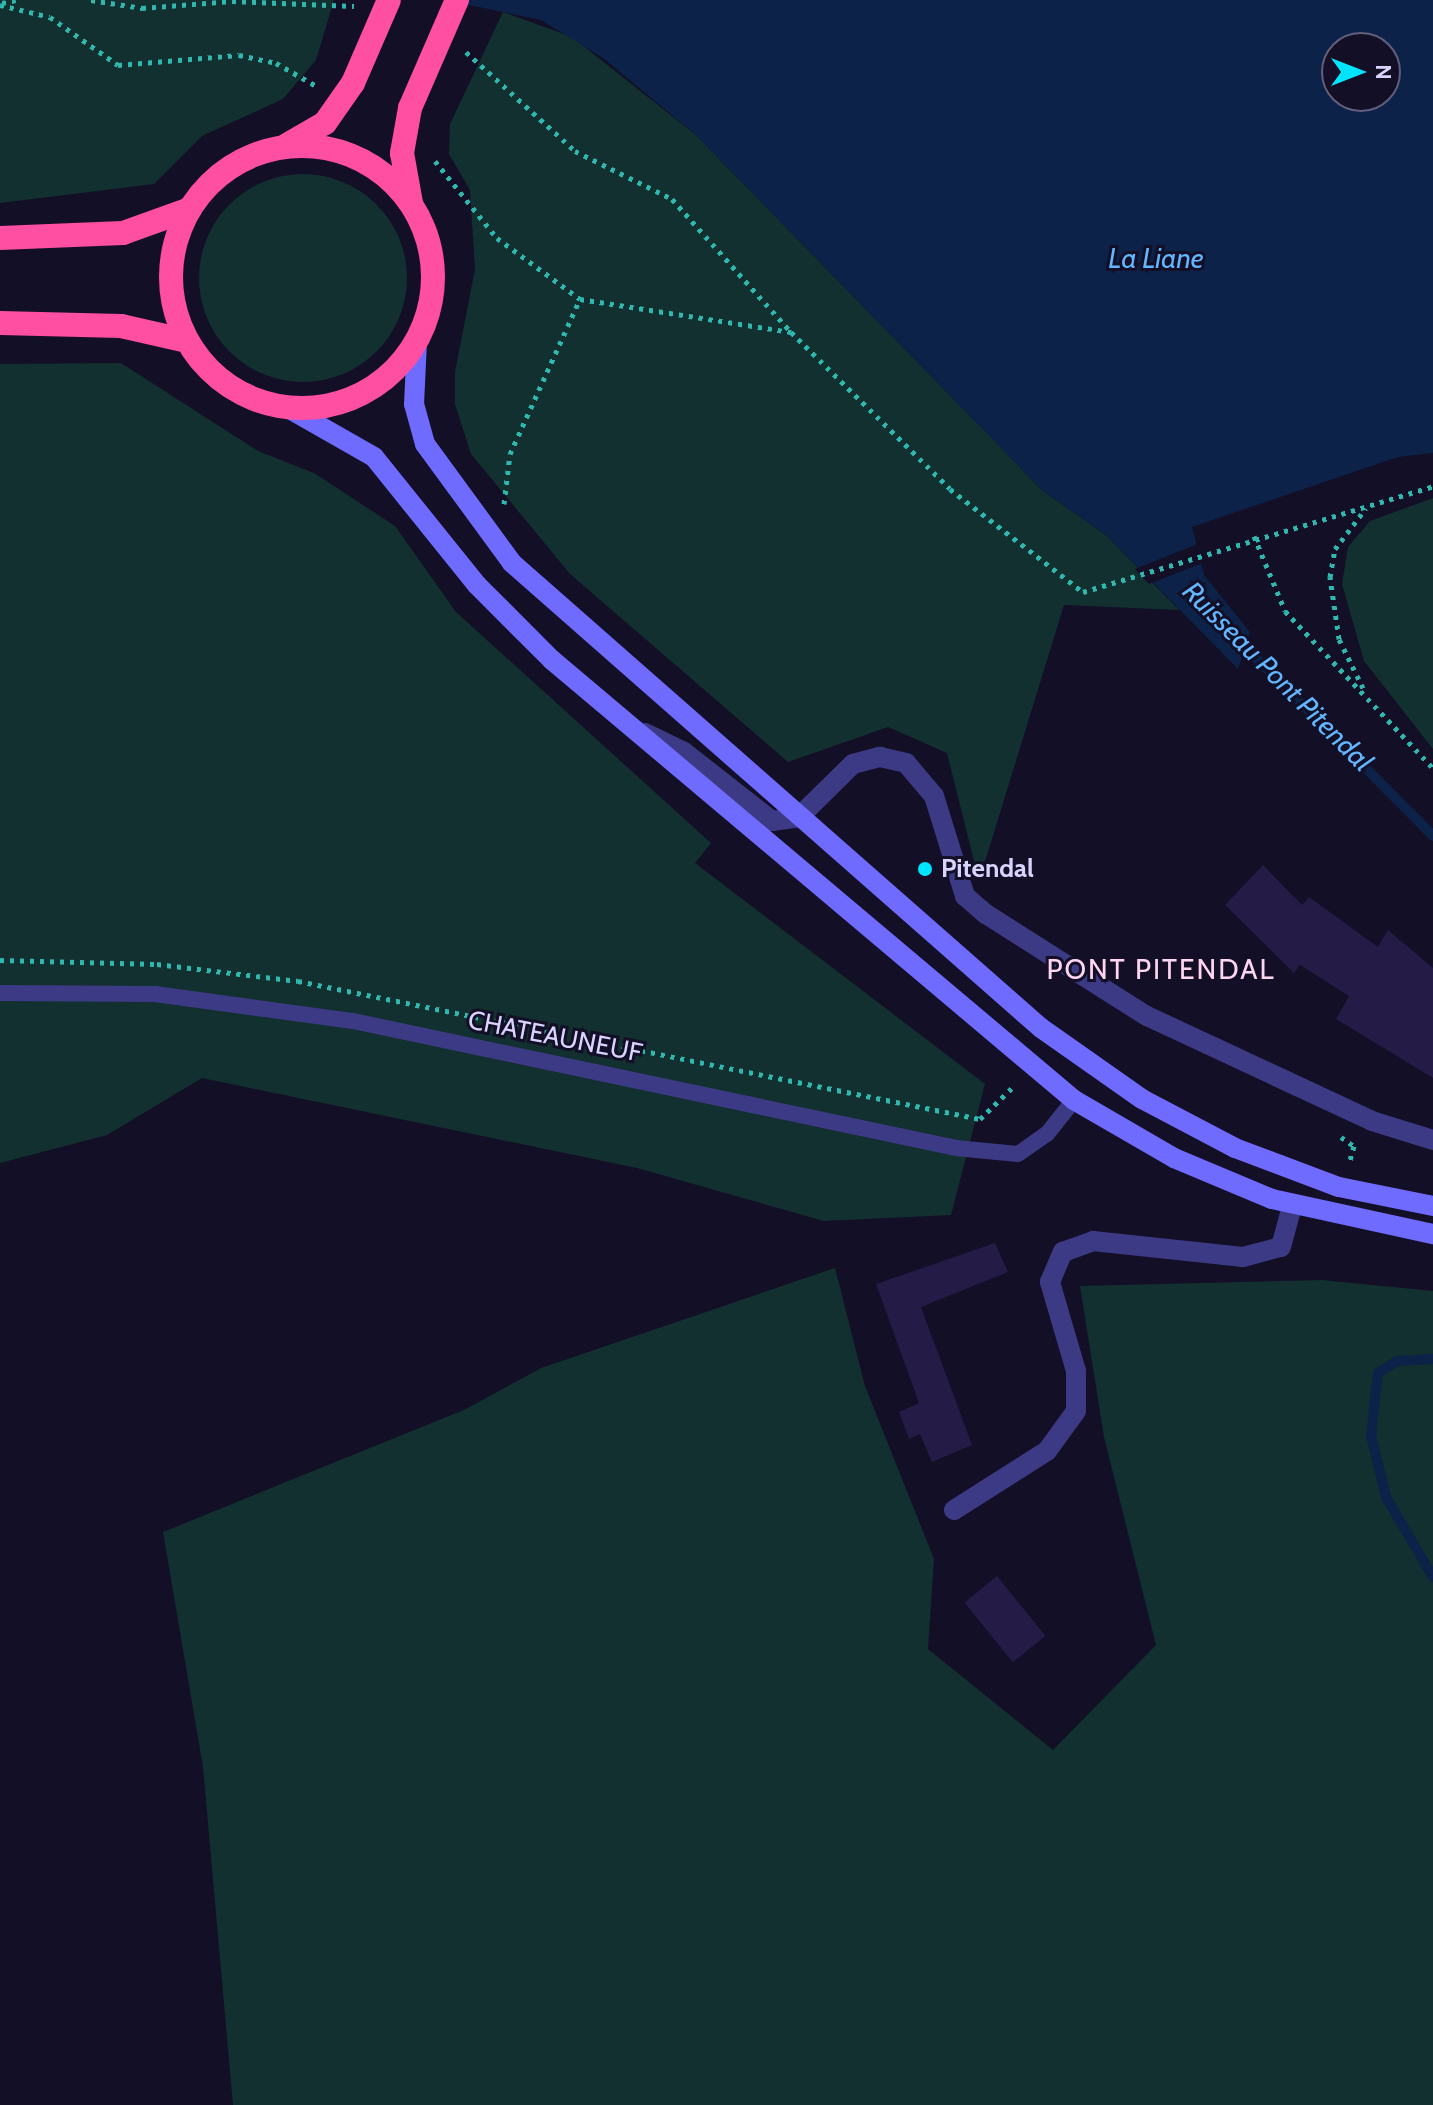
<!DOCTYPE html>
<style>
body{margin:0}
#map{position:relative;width:1433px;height:2105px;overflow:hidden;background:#130f26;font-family:Cabin,sans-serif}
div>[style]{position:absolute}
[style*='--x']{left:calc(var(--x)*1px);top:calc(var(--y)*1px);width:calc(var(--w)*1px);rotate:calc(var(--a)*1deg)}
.green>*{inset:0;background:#12302f}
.round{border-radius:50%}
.water>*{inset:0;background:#0c2248}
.pier>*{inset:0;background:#130f26}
.stream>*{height:10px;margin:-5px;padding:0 5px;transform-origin:5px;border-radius:5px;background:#0c2248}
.building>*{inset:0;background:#241b47;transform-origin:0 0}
.path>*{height:5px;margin-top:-2.5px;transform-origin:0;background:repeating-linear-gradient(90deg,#2fb8b0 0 4px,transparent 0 10px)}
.lane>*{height:16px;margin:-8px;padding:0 8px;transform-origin:8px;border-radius:8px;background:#3d3a85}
.street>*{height:20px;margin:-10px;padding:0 10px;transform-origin:10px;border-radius:10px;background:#3d3a85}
.secondary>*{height:20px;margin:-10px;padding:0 10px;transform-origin:10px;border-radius:10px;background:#6f6bff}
.highway>*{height:24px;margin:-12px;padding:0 12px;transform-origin:12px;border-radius:12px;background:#ff4fa3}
.highway>.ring{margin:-12px;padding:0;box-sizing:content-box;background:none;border:24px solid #ff4fa3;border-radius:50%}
.highway-bridge>*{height:24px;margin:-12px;padding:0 12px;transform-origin:12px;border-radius:12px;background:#ff4fa3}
.dots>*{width:22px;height:22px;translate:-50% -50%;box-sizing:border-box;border:4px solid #130f26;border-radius:50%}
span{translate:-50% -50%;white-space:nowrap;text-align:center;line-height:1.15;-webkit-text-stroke:6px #130f26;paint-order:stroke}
.poi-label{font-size:26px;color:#d9d4ff;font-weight:700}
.left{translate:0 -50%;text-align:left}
.street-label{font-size:26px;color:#d9d4ff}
.water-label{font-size:28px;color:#62b6ff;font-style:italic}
.neighbourhood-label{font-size:28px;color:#ffd6f0;letter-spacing:2px}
.north{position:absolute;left:1321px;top:32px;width:80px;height:80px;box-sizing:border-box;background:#130f26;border:2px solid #625e7d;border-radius:50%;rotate:90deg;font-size:22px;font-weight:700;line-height:32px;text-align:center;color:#d9d4ff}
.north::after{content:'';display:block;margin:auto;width:28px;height:36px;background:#00e5ff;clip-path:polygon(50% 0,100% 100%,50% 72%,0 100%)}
</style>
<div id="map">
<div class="green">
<div style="clip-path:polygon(0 0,334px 0,316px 60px,283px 99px,202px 136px,154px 184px,0 203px)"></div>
<div style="clip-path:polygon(503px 12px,572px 37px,696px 135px,1043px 491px,1106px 535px,1179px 610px,1064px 605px,979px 881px,947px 753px,888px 727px,788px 762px,570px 574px,471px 454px,455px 404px,455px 372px,475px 269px,470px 190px,449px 154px,450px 124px)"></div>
<div class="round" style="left:199px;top:174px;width:208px;height:208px"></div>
<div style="clip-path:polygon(121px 363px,258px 451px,314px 473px,395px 526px,456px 612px,711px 843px,695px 863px,985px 1084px,951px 1215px,824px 1221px,637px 1168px,202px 1078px,107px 1135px,0 1163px,0 364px)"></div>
<div style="clip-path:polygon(1433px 498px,1433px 749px,1364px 661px,1342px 584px,1348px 547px,1370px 521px)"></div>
<div style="clip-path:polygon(835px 1268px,865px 1386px,934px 1559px,928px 1649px,1053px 1750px,1156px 1645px,1104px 1437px,1080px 1286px,1322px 1280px,1433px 1291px,1433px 2105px,233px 2105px,203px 1767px,163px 1532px,466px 1409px,541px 1368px)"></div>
</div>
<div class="water">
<div style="clip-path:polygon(evenodd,445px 0,1433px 0,1433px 453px,1398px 457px,1192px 527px,1204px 575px,1250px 632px,1238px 669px,1106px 535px,1043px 491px,696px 135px,603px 58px,541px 20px,445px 0,1337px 48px,1385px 48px,1385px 96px,1337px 96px,1337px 48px)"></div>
</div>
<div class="pier">
<div style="clip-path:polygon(1200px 543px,1205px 562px,1149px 584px,1135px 569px)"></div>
</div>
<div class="stream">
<div style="--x:1237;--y:639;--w:278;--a:45.1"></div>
<div style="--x:1433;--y:1359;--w:36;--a:177"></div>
<div style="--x:1397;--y:1361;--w:22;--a:148"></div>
<div style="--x:1378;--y:1373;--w:62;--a:96.4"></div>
<div style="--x:1371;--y:1435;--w:64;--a:76.4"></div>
<div style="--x:1386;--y:1497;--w:93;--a:59.6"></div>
</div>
<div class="building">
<div style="clip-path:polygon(1263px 865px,1302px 905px,1309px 897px,1378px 947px,1388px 930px,1433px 968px,1433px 1078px,1336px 1019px,1349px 996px,1300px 965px,1294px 973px,1225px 905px)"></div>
<div style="clip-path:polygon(995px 1243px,1008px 1272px,921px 1307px,972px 1445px,932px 1462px,920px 1434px,909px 1439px,899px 1412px,919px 1403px,876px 1284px)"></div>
<div style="left:997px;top:1576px;width:77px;height:42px;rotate:51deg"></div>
</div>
<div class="path">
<div style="--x:91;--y:0;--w:52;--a:8.9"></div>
<div style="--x:142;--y:8;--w:90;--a:-4.4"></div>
<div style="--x:232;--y:1;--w:122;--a:2.3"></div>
<div style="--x:2;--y:3;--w:14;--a:-12"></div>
<div style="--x:0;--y:5;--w:51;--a:13.5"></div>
<div style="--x:50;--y:17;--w:83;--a:35.2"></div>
<div style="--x:118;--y:65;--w:121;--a:-4.7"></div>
<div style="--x:239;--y:55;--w:38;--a:12"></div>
<div style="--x:276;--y:63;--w:48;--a:29.7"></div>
<div style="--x:466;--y:52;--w:147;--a:42.2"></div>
<div style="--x:575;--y:151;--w:108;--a:26.3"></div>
<div style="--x:672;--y:199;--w:178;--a:48.2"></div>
<div style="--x:435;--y:161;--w:99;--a:51.2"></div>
<div style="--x:497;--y:238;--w:103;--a:36.3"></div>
<div style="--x:580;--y:299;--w:214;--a:8.9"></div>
<div style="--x:791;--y:332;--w:223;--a:44.6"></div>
<div style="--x:950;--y:489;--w:168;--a:37.8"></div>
<div style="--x:1083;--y:592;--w:366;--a:-16.8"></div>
<div style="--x:432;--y:296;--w:23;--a:88"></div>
<div style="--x:247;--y:397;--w:19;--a:39"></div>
<div style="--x:504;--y:504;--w:50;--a:-83.2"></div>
<div style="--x:510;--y:454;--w:170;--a:-65.7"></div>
<div style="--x:1254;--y:536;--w:81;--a:67.5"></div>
<div style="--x:1285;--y:611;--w:216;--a:46.7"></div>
<div style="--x:1363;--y:688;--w:55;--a:-116.1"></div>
<div style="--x:1339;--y:639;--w:63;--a:-98.3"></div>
<div style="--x:1330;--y:577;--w:28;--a:-80"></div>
<div style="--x:1335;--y:549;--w:51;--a:-52.9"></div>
<div style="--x:0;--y:960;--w:157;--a:1.5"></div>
<div style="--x:157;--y:964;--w:142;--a:6.9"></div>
<div style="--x:298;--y:981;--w:696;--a:11.44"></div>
<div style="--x:980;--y:1119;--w:50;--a:-44.2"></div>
<div style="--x:1341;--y:1137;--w:16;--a:35"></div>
<div style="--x:1354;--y:1146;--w:18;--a:106"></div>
</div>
<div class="lane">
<div style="--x:0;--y:993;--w:155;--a:0.4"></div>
<div style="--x:155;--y:994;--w:200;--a:7.8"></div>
<div style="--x:353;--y:1021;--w:616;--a:11.89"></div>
<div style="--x:956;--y:1148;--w:62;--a:5.5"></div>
<div style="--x:1018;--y:1154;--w:35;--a:-35"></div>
<div style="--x:1047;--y:1134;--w:43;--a:-51.5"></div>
</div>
<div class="street">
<div style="--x:645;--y:733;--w:43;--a:26"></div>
<div style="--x:684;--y:752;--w:112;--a:38.1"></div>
<div style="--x:772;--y:821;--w:27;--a:-8"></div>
<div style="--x:799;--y:817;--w:76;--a:-44.5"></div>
<div style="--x:853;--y:764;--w:28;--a:-15"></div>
<div style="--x:880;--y:757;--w:27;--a:13"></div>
<div style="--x:906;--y:763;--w:43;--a:49.7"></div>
<div style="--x:934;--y:796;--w:105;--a:72.8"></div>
<div style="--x:965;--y:896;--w:28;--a:41"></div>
<div style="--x:986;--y:914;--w:191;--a:32.4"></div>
<div style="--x:1147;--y:1016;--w:248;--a:25"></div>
<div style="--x:1372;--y:1121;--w:64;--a:17.3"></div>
<div style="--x:954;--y:1510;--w:110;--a:-32.4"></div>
<div style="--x:1047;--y:1451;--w:49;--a:-54.1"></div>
<div style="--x:1076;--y:1411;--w:40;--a:-90"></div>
<div style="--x:1076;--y:1371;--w:93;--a:-106.3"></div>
<div style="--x:1050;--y:1282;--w:33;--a:-67"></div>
<div style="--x:1063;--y:1252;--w:32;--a:-20"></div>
<div style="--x:1093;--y:1241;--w:151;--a:6.1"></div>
<div style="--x:1243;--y:1257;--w:39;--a:-15"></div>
<div style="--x:1281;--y:1247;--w:42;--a:-75"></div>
</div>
<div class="secondary">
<div style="--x:417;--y:341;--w:63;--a:92.7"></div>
<div style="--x:414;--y:404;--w:41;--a:74.6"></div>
<div style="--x:425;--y:444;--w:147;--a:53.8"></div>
<div style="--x:512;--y:563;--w:704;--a:41.32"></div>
<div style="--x:1041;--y:1028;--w:123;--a:35.1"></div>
<div style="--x:1142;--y:1099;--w:105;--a:27.8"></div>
<div style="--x:1235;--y:1148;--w:111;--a:20.6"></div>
<div style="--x:1339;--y:1187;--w:96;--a:11.4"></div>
<div style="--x:288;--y:408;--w:99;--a:29.7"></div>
<div style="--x:374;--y:457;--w:164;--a:51.2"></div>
<div style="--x:477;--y:585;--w:106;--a:45"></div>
<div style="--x:552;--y:660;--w:683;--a:40.13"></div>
<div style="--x:1074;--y:1100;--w:116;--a:30.1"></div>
<div style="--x:1174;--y:1158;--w:106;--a:22.7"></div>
<div style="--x:1272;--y:1199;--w:165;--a:12.3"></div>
</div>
<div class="highway">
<div style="--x:410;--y:108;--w:46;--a:100.1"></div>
<div style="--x:402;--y:153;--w:51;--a:79.8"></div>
<div style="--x:287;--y:145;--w:44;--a:-30.1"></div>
<div style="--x:325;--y:123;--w:49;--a:-55"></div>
<div class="ring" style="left:171px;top:146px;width:238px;height:238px"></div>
<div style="--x:0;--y:238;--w:123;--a:-2.3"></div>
<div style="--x:123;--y:233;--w:71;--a:-19.7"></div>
<div style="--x:0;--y:323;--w:121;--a:1.4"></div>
<div style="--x:121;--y:326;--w:68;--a:12.8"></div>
</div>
<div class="highway-bridge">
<div style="--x:353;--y:83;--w:90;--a:-66.6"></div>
<div style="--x:410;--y:108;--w:118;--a:-66.5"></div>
</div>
<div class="dots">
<div style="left:925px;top:869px;background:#00e5ff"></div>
</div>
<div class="poi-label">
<span class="left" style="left:941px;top:869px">Pitendal</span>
</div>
<div class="street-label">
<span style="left:555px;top:1037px;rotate:11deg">CHATEAUNEUF</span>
</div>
<div class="water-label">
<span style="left:1156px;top:258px">La Liane</span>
<span style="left:1278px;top:676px;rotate:45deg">Ruisseau Pont Pitendal</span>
</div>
<div class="neighbourhood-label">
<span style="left:1161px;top:969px">PONT PITENDAL</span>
</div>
<div class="north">N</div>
</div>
